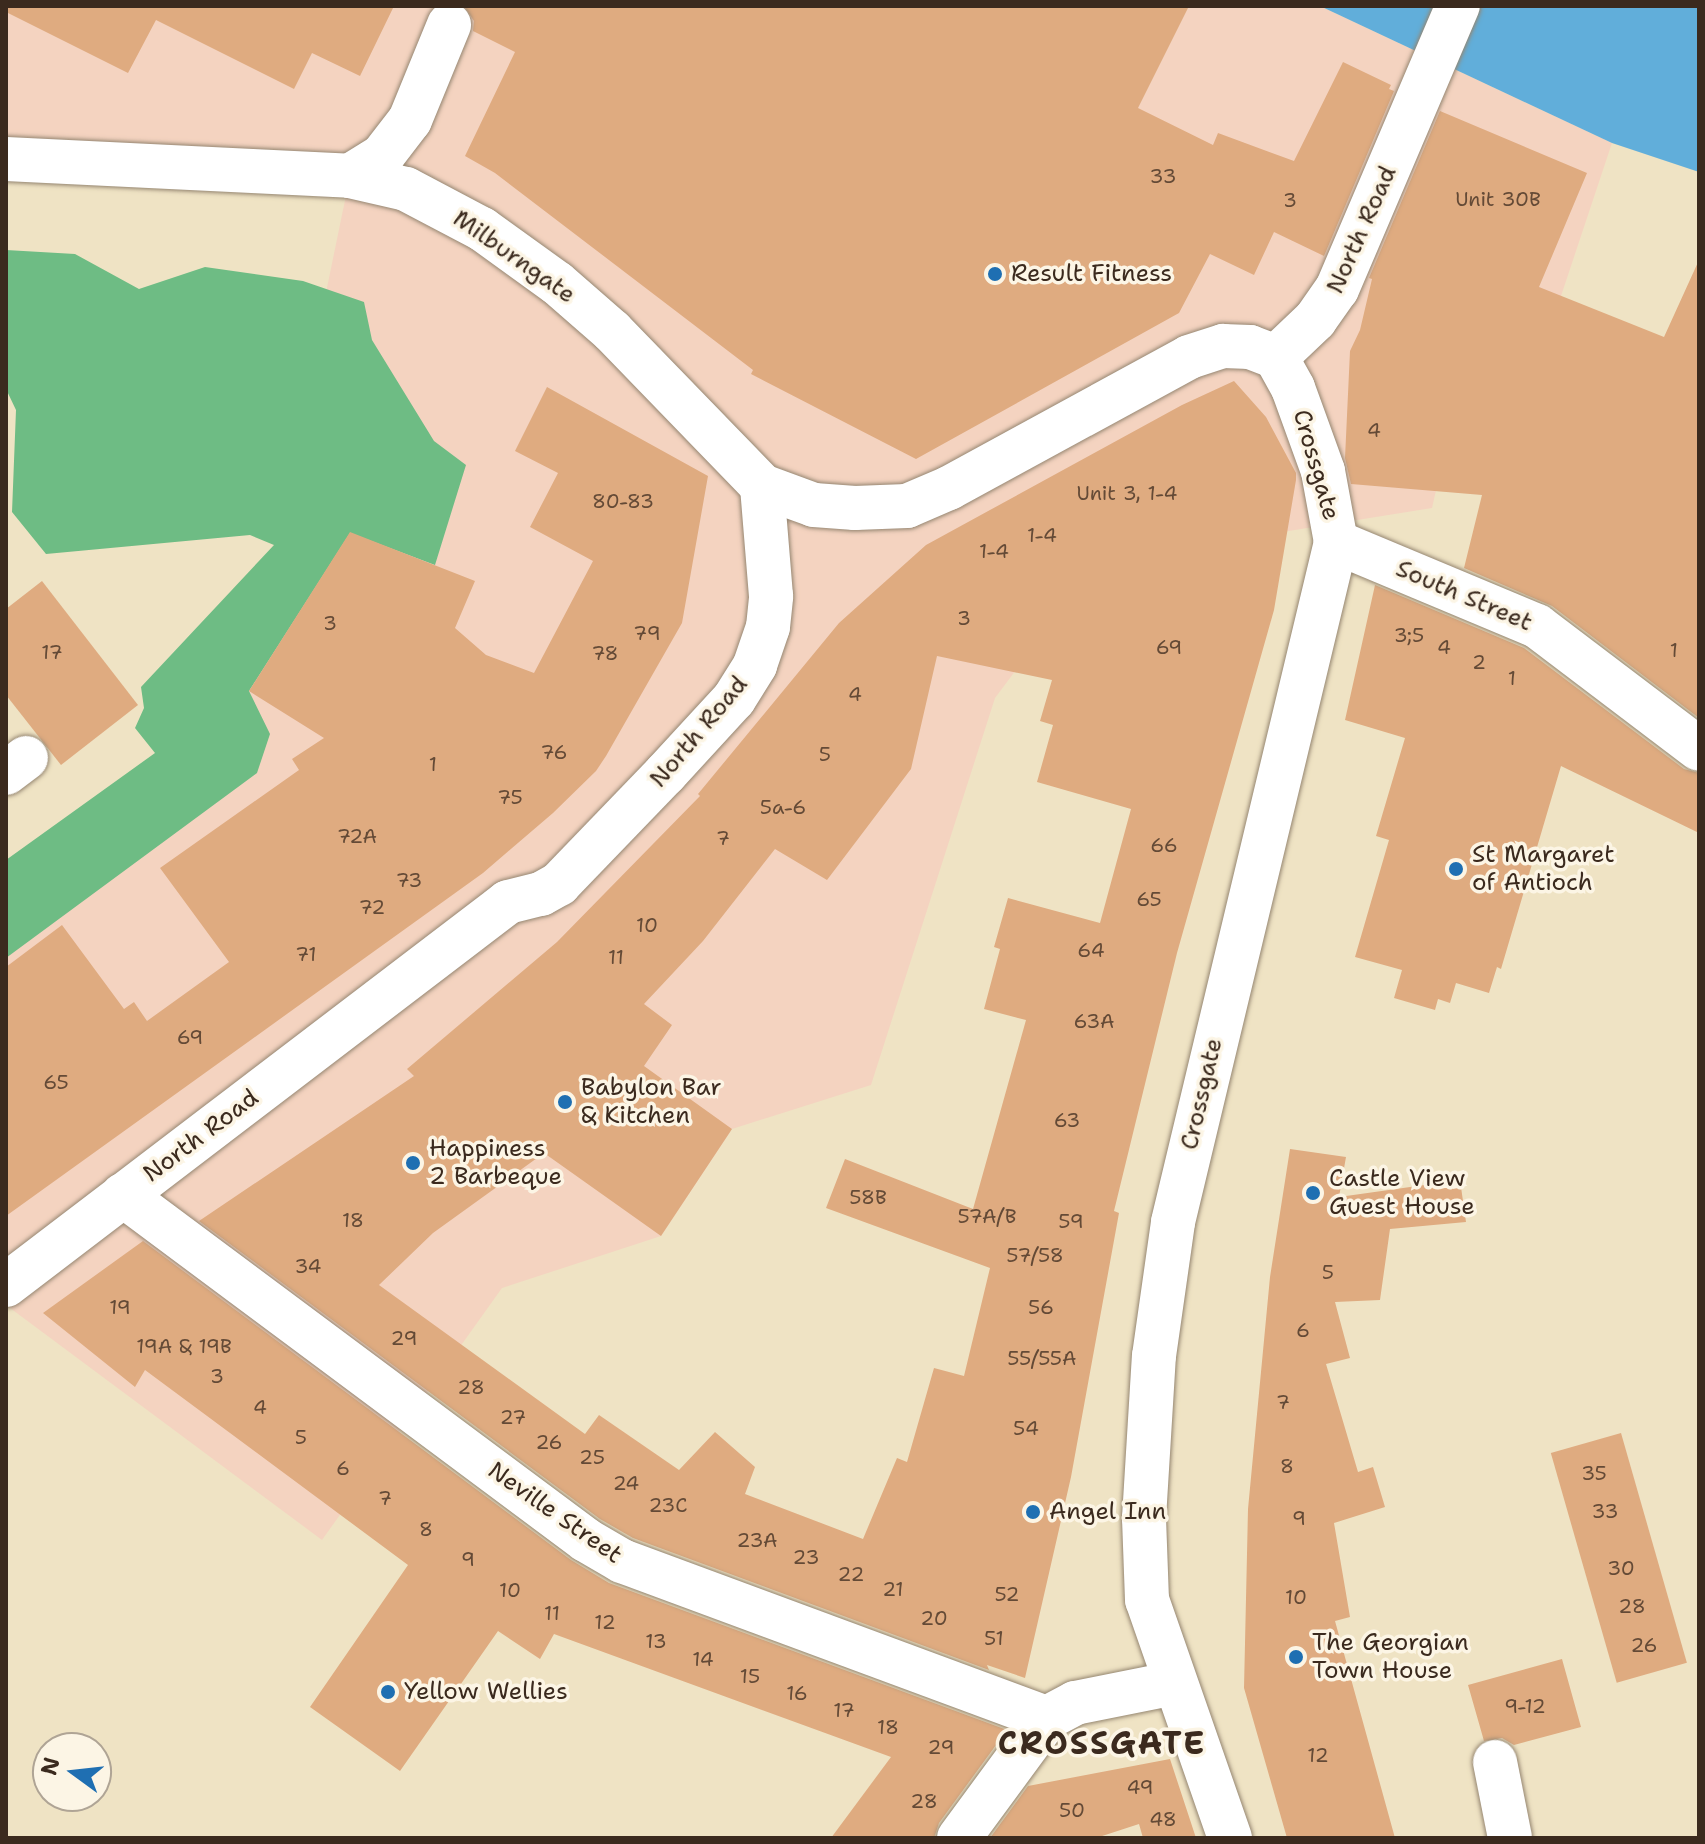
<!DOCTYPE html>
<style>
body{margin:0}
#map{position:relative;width:1705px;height:1844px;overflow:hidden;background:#efe3c4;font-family:"Shantell Sans",sans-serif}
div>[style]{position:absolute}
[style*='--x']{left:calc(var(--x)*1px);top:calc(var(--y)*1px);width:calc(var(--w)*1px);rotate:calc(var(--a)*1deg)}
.built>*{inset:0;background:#f4d3c0}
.forest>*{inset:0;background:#6ebc84}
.water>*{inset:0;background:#61aeda}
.building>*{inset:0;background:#dfab80;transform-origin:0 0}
.roads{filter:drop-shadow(0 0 2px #958671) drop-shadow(0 0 2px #958671)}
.street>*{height:44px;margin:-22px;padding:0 22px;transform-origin:22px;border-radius:22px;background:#fff}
.dots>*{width:22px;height:22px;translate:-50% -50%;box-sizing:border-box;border:4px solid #fcf5e5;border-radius:50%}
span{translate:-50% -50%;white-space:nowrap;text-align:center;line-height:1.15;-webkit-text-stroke:7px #fcf5e5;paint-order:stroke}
.number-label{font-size:20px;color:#644a36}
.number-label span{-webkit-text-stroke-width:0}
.street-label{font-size:24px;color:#3b2a1e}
.poi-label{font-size:24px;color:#3b2a1e}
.left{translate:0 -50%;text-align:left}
.district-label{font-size:32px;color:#3b2a1e;font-weight:700;letter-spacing:2px}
.frame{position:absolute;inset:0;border:8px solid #3b2a1e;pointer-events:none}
.north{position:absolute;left:32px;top:1732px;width:80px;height:80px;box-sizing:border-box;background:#fcf5e5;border:2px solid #afa495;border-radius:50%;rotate:285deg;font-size:22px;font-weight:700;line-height:32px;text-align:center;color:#3b2a1e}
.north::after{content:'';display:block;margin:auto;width:28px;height:36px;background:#1f6fb2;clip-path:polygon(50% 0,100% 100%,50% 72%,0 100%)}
</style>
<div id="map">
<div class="built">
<div style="clip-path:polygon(6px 6px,1320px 6px,1612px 143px,1529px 392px,1458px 393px,1432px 508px,1097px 562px,995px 698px,871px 1085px,732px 1129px,661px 1236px,502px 1288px,322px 1540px,6px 1305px,6px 957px,209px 716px,274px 545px,350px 176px,6px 159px)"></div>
</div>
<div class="forest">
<div style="clip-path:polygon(6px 250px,75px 254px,139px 289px,205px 267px,303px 281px,364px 302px,372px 340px,434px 441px,466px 465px,435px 565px,350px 533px,249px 691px,270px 734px,257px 773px,6px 958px,6px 860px,155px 753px,135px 728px,144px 708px,141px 687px,274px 545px,250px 535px,46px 554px,12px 512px,16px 410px,6px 389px)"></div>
</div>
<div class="water">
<div style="clip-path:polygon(1320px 6px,1699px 6px,1699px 172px,1612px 143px)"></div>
</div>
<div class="building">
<div style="clip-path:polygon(6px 6px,394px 6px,360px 76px,312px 53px,294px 89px,156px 20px,128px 73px,6px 12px)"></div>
<div style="clip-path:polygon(464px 6px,1189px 6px,1138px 108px,1213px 145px,1218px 133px,1294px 161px,1343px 62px,1391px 85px,1389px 89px,1394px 91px,1324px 256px,1274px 232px,1254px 275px,1210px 254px,1179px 313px,916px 459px,751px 374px,753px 370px,495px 173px,465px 156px,515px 52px,473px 31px,474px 21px)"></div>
<div style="clip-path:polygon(1440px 111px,1587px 173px,1539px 287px,1664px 337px,1699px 260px,1699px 718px,1552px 606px,1464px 568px,1482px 495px,1351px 484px,1345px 458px,1350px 351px,1360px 330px,1372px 279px,1369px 278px)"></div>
<div style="clip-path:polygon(evenodd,1234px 381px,1266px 417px,1296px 473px,1296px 480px,1274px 610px,1177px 953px,1114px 1211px,1119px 1213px,1071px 1477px,1025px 1678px,987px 1665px,989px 1670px,633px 1538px,600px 1519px,199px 1221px,414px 1076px,407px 1069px,557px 942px,700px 796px,698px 794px,839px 623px,926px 545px,1182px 405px,1234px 381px,937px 656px,1052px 680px,1040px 721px,1053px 725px,1037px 782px,1131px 809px,1100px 923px,1008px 898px,994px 947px,1000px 949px,984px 1009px,1026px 1020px,973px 1209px,845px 1159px,826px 1208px,990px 1268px,964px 1376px,934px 1368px,907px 1462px,897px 1458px,863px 1539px,745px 1494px,755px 1467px,715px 1432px,679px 1470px,599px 1415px,585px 1434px,379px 1285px,433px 1233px,544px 1153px,661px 1236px,732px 1129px,644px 1066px,672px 1025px,644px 1004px,703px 941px,775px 849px,827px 880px,911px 769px,937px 656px)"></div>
<div style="clip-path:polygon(547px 387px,708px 476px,682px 623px,606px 756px,596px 771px,553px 813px,483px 873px,6px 1216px,6px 967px,62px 925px,124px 1009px,134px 1002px,147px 1021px,229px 962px,160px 868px,299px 770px,292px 759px,324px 738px,249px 691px,350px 532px,475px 581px,455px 628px,486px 655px,534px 673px,593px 561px,530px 527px,558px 473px,515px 451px)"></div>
<div style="clip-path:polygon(42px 581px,138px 705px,61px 765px,6px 695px,6px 609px)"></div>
<div style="clip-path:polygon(1375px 585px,1524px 648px,1684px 769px,1699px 773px,1699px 833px,1561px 766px,1501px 969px,1497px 967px,1489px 993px,1456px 983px,1450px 1003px,1438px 999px,1435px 1010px,1394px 998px,1402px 970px,1355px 957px,1389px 840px,1376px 836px,1405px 738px,1345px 720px)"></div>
<div style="clip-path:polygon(1290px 1149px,1346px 1157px,1339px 1197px,1460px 1180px,1466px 1222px,1390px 1229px,1380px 1300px,1335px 1302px,1350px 1358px,1326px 1364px,1358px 1472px,1373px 1467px,1385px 1507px,1334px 1523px,1350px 1617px,1335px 1621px,1395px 1838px,1287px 1838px,1244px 1688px,1248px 1509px,1270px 1277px)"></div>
<div style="clip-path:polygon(143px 1241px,571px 1560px,609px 1583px,1007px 1730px,939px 1823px,934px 1838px,831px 1838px,891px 1757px,554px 1634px,540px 1659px,498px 1631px,400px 1771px,310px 1707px,408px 1565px,145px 1370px,135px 1387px,43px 1313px)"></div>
<div style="left:1621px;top:1433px;width:239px;height:73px;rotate:74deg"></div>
<div style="clip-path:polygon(1562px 1659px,1581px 1727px,1514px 1745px,1502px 1738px,1484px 1741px,1468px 1685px)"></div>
<div style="clip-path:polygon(1170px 1759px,1196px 1838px,1143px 1838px,1139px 1824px,1096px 1838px,990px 1838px,1028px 1786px)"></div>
</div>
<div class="roads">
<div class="street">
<div style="--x:6;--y:159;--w:344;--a:2.8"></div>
<div style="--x:350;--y:176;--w:57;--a:13.1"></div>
<div style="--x:406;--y:189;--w:86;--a:27.8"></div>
<div style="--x:482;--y:229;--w:92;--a:35.8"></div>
<div style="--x:557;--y:283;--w:73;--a:41.1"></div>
<div style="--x:612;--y:331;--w:216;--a:45.9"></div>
<div style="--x:762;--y:486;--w:55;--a:20.1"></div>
<div style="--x:814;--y:505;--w:41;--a:4.2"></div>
<div style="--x:855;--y:508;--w:52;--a:-2.2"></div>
<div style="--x:907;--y:506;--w:46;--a:-23.2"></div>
<div style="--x:949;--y:488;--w:273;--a:-28.6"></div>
<div style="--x:1189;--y:357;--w:36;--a:-18"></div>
<div style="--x:1223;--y:346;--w:27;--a:2"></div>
<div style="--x:1250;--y:347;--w:28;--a:21"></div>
<div style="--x:350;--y:176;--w:39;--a:-32"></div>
<div style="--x:383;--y:155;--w:44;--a:-52.4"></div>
<div style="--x:410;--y:120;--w:103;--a:-67.7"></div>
<div style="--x:1276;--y:357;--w:54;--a:-43.5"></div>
<div style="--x:1315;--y:320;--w:38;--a:-55"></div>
<div style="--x:1337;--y:289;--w:308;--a:-66.9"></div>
<div style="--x:1336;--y:542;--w:218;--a:22.7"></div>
<div style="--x:1537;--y:626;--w:203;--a:37.2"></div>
<div style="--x:6;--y:773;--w:25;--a:-37"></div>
<div style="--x:123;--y:1195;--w:577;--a:36.69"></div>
<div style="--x:586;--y:1540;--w:42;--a:30.3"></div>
<div style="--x:622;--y:1561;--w:453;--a:20.3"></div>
<div style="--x:6;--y:1285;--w:631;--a:-37.34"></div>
<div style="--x:508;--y:902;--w:34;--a:-14"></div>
<div style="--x:541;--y:894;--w:21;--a:-29"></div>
<div style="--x:559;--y:884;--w:153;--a:-46.1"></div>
<div style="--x:665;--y:774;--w:102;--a:-47.4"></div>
<div style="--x:734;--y:699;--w:40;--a:-58"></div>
<div style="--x:755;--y:665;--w:40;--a:-71.1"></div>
<div style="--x:768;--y:627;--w:31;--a:-84"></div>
<div style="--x:771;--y:596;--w:110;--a:-94.7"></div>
<div style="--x:1495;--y:1762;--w:77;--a:78.8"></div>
<div style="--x:959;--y:1838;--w:149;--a:-53.7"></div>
<div style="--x:1047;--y:1718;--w:32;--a:-28"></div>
<div style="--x:1075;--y:1703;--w:102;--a:-11.3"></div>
<div style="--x:1230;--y:1838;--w:252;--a:-109.2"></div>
<div style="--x:1147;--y:1600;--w:82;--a:-92.1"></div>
<div style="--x:1144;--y:1518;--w:162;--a:-86.5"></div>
<div style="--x:1154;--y:1356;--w:135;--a:-81.9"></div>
<div style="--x:1173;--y:1222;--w:699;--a:-76.52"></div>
<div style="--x:1336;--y:542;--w:72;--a:-100.4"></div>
<div style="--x:1323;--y:471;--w:88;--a:-109.9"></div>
<div style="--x:1293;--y:388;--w:35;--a:-119"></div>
</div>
</div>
<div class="dots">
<div style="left:995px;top:274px;background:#1f6fb2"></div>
<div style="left:1456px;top:869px;background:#1f6fb2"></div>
<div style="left:565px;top:1102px;background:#1f6fb2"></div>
<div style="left:413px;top:1163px;background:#1f6fb2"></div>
<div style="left:1313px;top:1193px;background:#1f6fb2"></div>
<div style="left:1033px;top:1512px;background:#1f6fb2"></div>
<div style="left:1296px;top:1657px;background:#1f6fb2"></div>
<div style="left:388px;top:1692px;background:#1f6fb2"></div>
</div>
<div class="number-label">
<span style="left:1163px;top:176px">33</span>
<span style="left:1498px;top:199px">Unit 30B</span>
<span style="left:1290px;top:200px">3</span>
<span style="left:1374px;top:430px">4</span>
<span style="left:1127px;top:493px">Unit 3, 1-4</span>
<span style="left:623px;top:501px">80-83</span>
<span style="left:1042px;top:535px">1-4</span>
<span style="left:994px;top:551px">1-4</span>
<span style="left:964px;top:618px">3</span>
<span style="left:330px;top:623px">3</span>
<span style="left:647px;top:633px">79</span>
<span style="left:1409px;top:635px">3;5</span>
<span style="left:1169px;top:647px">69</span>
<span style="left:1444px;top:647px">4</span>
<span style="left:1674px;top:650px">1</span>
<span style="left:52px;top:652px">17</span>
<span style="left:605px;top:653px">78</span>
<span style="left:1479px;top:662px">2</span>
<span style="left:1512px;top:678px">1</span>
<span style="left:855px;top:694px">4</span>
<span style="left:554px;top:752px">76</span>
<span style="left:825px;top:754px">5</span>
<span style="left:433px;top:764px">1</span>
<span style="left:510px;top:797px">75</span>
<span style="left:783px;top:807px">5a-6</span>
<span style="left:357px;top:836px">72A</span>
<span style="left:723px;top:838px">7</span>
<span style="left:1164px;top:845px">66</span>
<span style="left:409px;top:880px">73</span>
<span style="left:1149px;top:899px">65</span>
<span style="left:372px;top:907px">72</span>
<span style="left:647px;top:925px">10</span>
<span style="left:1091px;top:950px">64</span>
<span style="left:306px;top:954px">71</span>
<span style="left:616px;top:957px">11</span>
<span style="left:1094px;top:1021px">63A</span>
<span style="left:190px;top:1037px">69</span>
<span style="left:56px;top:1082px">65</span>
<span style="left:1067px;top:1120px">63</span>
<span style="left:868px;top:1197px">58B</span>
<span style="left:987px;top:1216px">57A/B</span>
<span style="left:353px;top:1220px">18</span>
<span style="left:1071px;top:1221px">59</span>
<span style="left:1035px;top:1255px">57/58</span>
<span style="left:308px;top:1266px">34</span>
<span style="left:1328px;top:1272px">5</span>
<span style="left:120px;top:1307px">19</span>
<span style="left:1041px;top:1307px">56</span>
<span style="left:1303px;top:1330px">6</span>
<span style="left:404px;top:1338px">29</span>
<span style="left:184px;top:1346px">19A &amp; 19B</span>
<span style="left:1042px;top:1358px">55/55A</span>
<span style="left:217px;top:1376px">3</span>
<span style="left:471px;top:1387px">28</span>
<span style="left:1283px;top:1402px">7</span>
<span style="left:260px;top:1407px">4</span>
<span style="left:513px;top:1417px">27</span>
<span style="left:1026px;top:1428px">54</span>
<span style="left:301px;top:1437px">5</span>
<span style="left:549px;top:1442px">26</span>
<span style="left:592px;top:1457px">25</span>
<span style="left:1287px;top:1466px">8</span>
<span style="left:343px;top:1468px">6</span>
<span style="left:1594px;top:1473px">35</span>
<span style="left:626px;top:1483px">24</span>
<span style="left:385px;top:1498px">7</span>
<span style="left:668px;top:1505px">23C</span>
<span style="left:1605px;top:1511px">33</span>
<span style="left:1299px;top:1518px">9</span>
<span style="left:426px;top:1529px">8</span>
<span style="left:757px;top:1540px">23A</span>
<span style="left:806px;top:1557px">23</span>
<span style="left:468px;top:1559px">9</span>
<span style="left:1621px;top:1568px">30</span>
<span style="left:851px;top:1574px">22</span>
<span style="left:893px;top:1589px">21</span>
<span style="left:510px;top:1590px">10</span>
<span style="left:1007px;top:1594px">52</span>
<span style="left:1296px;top:1597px">10</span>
<span style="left:1632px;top:1606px">28</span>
<span style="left:552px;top:1613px">11</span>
<span style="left:934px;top:1618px">20</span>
<span style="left:605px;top:1622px">12</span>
<span style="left:994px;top:1638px">51</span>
<span style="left:656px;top:1641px">13</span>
<span style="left:1644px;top:1645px">26</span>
<span style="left:703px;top:1659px">14</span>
<span style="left:750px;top:1676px">15</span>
<span style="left:797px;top:1693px">16</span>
<span style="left:1525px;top:1706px">9-12</span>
<span style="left:844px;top:1710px">17</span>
<span style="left:888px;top:1727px">18</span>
<span style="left:941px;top:1747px">29</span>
<span style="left:1318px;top:1755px">12</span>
<span style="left:1140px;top:1787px">49</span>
<span style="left:924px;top:1801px">28</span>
<span style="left:1072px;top:1810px">50</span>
<span style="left:1163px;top:1819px">48</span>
</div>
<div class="street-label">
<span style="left:1362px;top:230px;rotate:-66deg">North Road</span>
<span style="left:514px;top:257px;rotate:35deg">Milburngate</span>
<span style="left:1316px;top:465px;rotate:74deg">Crossgate</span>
<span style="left:1464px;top:596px;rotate:23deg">South Street</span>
<span style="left:699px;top:732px;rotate:-50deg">North Road</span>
<span style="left:1202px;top:1094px;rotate:-77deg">Crossgate</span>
<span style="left:201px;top:1136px;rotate:-37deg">North Road</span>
<span style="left:555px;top:1513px;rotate:35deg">Neville Street</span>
</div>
<div class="poi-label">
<span class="left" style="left:1011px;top:274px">Result Fitness</span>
<span class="left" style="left:1472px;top:869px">St Margaret<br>of Antioch</span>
<span class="left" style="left:581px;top:1102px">Babylon Bar<br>&amp; Kitchen</span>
<span class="left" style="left:429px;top:1163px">Happiness<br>2 Barbeque</span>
<span class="left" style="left:1329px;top:1193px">Castle View<br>Guest House</span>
<span class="left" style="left:1049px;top:1512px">Angel Inn</span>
<span class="left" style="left:1312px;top:1657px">The Georgian<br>Town House</span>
<span class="left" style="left:404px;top:1692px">Yellow Wellies</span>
</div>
<div class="district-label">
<span style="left:1102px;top:1743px">CROSSGATE</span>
</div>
<div class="frame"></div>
<div class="north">N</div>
</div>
